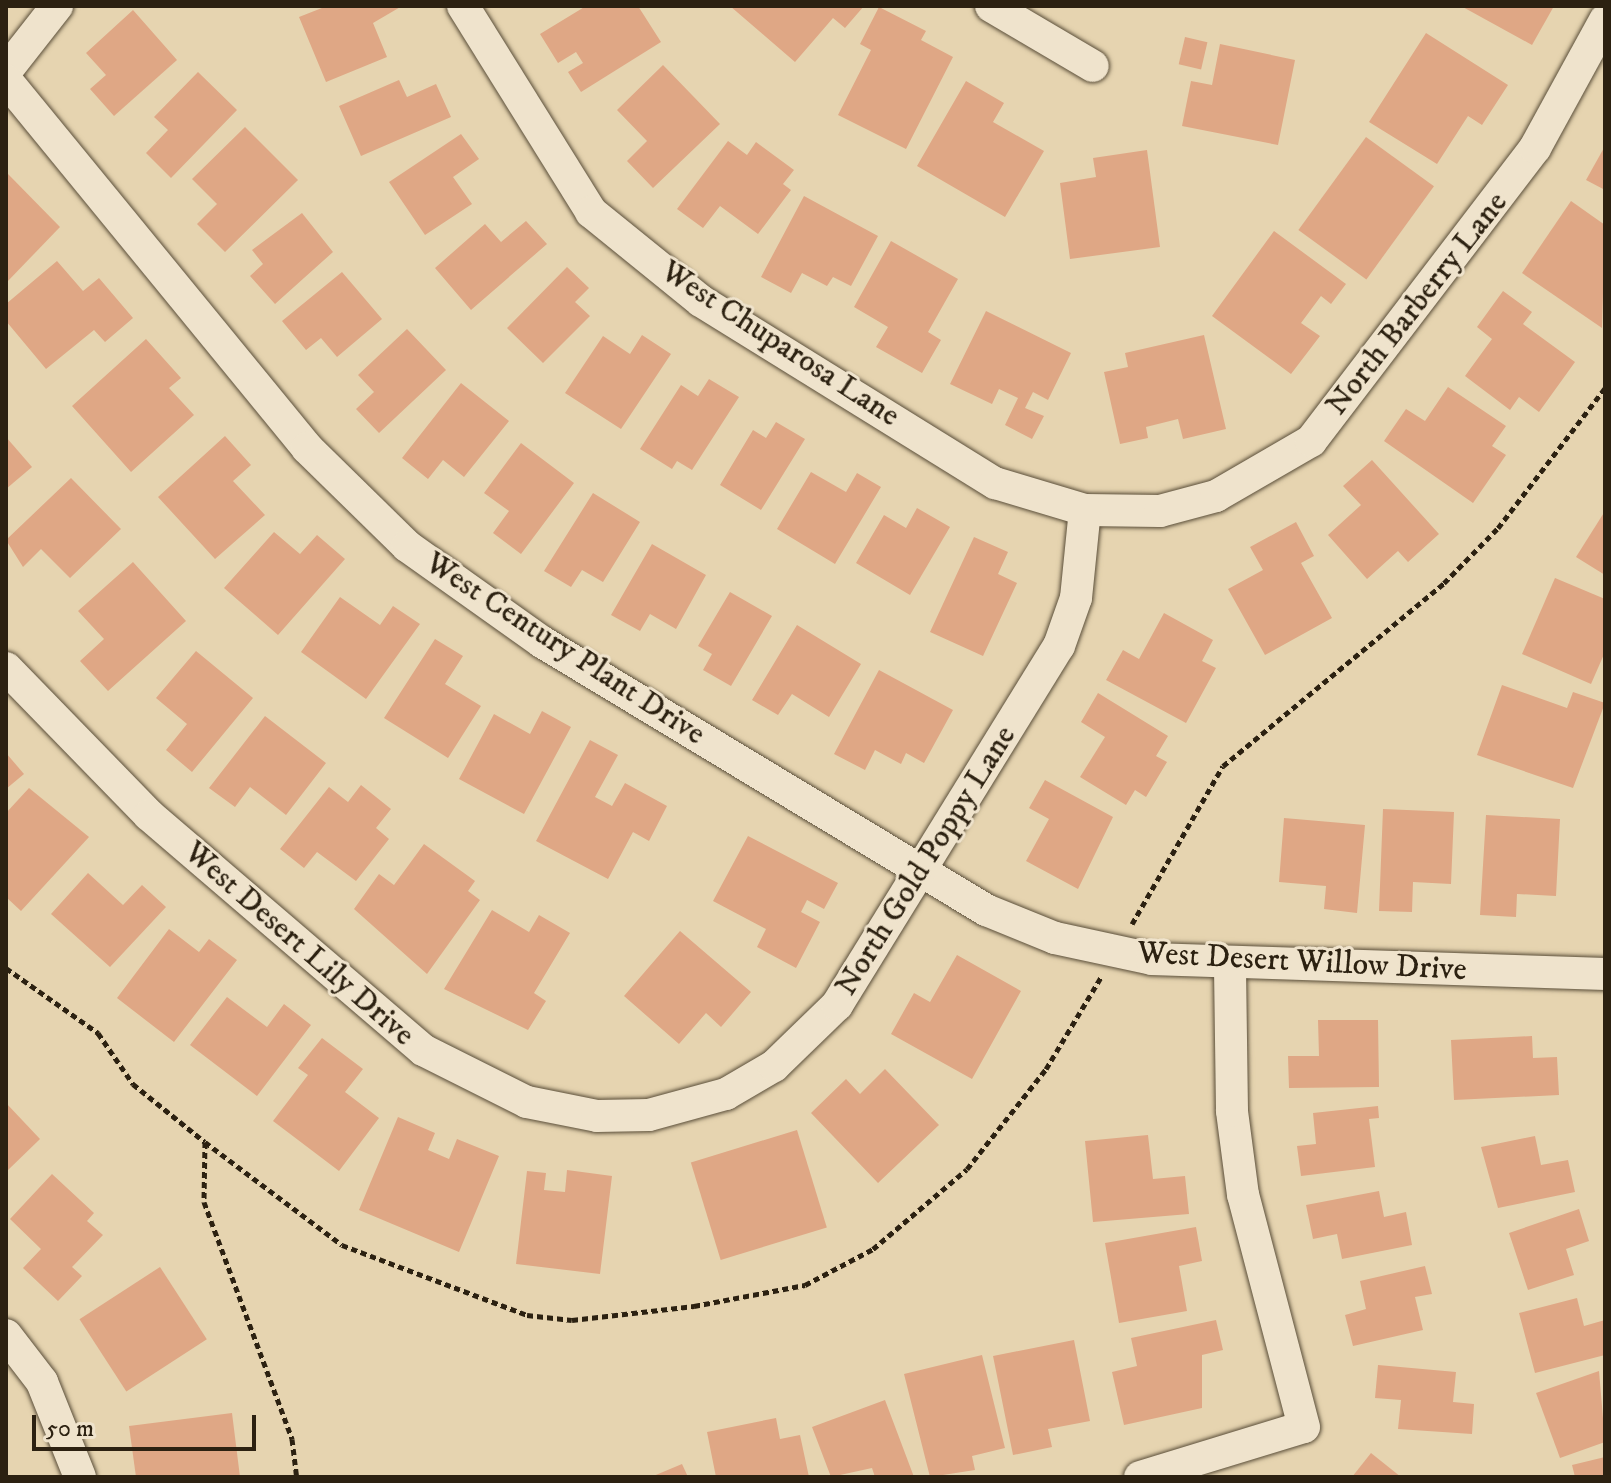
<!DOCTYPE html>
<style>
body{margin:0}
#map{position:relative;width:1611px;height:1483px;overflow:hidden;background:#e6d4b0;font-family:"IM FELL DW Pica",serif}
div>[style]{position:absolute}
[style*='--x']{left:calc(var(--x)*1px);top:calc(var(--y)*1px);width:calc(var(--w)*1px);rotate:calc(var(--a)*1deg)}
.building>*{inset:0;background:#dfa785;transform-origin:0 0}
.path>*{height:5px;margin-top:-2.5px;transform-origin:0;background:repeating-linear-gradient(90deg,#2c2111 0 6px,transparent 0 10px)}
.roads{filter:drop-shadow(0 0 2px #5a4e39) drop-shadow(0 0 2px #5a4e39)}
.minor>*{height:32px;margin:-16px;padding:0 16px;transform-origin:16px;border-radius:16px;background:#efe3cc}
span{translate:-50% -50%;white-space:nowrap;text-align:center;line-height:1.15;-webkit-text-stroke:6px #efe3cc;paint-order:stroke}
.street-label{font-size:32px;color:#2c2111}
.frame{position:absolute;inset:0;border:8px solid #2c2111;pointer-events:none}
.scale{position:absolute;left:32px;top:1415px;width:224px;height:36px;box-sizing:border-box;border:4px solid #2c2111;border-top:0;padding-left:10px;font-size:24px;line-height:28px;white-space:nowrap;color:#2c2111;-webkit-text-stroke:6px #efe3cc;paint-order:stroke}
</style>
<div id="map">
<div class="building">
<div style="clip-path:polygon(327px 6px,402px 6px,373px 23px,387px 57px,326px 82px,299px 17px)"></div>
<div style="clip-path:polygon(586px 6px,638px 6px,661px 42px,581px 92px,568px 72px,583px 63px,576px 52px,558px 63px,540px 34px)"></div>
<div style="clip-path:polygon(730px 6px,864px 6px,845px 28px,833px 18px,795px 62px)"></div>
<div style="clip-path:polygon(1461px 6px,1554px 6px,1532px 45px)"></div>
<div style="clip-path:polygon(879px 7px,926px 31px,921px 40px,953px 57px,906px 149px,838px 115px,871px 50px,860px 44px)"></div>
<div style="clip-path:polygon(133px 10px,177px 60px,114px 116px,90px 89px,106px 75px,86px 53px)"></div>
<div style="clip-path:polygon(1426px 33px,1508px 85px,1482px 125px,1468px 116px,1437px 164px,1369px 122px)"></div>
<div style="left:1185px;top:37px;width:23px;height:28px;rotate:13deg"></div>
<div style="clip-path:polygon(1220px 44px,1295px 60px,1278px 145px,1182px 126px,1191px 81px,1212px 85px)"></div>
<div style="clip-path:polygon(663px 65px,720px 124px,653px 188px,627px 161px,647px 141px,617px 110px)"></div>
<div style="clip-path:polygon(198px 72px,237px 110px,171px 178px,146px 153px,168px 130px,154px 117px)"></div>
<div style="clip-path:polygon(399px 80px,407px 97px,436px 84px,451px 117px,361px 156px,339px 106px)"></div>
<div style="clip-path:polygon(966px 81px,1004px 103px,993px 122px,1044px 151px,1005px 217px,917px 166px)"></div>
<div style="clip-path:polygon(245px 127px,298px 180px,225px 252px,197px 224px,217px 204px,192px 179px)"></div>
<div style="clip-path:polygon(461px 134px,479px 159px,453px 177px,472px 204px,425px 235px,389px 182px)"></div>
<div style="left:1366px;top:137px;width:84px;height:115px;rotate:36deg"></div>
<div style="clip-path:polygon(728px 141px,747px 155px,756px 142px,794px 170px,783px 184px,791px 190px,758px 234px,720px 206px,703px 228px,677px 209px)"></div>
<div style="clip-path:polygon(1605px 146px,1605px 190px,1586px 180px)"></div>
<div style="clip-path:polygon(1147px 150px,1160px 247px,1070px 259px,1060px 183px,1096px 177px,1093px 158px)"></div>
<div style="clip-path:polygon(8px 174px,60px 227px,6px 283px,6px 176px)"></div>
<div style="clip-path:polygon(804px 196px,878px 236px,851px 286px,833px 277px,827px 286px,802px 273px,791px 293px,761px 277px)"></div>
<div style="clip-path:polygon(1571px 201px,1605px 225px,1602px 328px,1522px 273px)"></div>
<div style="clip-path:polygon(302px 213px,333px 252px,275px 304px,250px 276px,263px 264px,252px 250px)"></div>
<div style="clip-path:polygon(526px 221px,547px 244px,471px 310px,435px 268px,485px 224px,501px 242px)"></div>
<div style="clip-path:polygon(1274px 231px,1346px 284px,1331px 304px,1321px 296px,1301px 323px,1320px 336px,1291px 374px,1212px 316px)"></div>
<div style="clip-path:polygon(891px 241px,958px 279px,928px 332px,941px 340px,922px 373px,876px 347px,888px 327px,854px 307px)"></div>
<div style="clip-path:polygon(57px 261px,83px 291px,99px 278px,133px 318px,105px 342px,94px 330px,46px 369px,6px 321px,6px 304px)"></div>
<div style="clip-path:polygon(567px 267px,589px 288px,575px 302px,590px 316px,543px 363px,507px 328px)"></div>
<div style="clip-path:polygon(342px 272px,382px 319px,337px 357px,321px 338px,306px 350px,282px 321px)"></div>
<div style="clip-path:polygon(1503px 291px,1532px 312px,1523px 324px,1575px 362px,1539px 412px,1519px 397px,1510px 410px,1465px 376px,1492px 339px,1477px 327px)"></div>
<div style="clip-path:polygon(986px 311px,1071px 353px,1048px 400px,1033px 392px,1025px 408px,1044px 416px,1032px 439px,1005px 425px,1018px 398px,999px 389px,992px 404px,950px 384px)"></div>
<div style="clip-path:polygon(407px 329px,446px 370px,379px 433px,356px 409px,374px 392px,358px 375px)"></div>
<div style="clip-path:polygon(642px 335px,671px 354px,621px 429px,565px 393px,603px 336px,630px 354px)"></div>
<div style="clip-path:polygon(1204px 335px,1226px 429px,1183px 439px,1178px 419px,1146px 427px,1148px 438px,1120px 444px,1104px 372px,1128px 367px,1125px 353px)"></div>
<div style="clip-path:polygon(146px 339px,181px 378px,169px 388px,194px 415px,131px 472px,72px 406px)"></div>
<div style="clip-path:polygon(709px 379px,739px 397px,692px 470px,677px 461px,672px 469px,640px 449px,681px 385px,698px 396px)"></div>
<div style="clip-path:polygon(461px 383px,509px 421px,464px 477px,443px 460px,428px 479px,402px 458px)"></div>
<div style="clip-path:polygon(1448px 387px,1506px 426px,1492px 446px,1506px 455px,1473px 503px,1384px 441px,1406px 409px,1425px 421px)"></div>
<div style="clip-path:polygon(776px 422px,805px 439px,761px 510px,720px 485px,753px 430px,766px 438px)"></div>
<div style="clip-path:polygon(225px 436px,251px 465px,233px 481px,265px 515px,215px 559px,158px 497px)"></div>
<div style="clip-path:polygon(6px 437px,32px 467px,6px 489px)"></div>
<div style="clip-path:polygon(521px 443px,574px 483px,521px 554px,493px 533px,509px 511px,484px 493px)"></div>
<div style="clip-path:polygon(1372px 460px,1439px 534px,1408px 562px,1398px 551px,1367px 579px,1328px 535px,1361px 505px,1343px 486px)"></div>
<div style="clip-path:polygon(811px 472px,846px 492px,857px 473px,881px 487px,835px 564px,777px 529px)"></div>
<div style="clip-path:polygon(71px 478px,121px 529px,70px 578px,41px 549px,23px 567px,6px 540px)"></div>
<div style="clip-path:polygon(593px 493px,640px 522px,603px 582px,582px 570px,571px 587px,544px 571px)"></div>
<div style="clip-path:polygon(917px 508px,950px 527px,910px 595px,856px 563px,884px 515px,906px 528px)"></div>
<div style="clip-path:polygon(1605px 511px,1605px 575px,1576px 557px)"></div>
<div style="clip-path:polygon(1296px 522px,1314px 556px,1301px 563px,1332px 618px,1265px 655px,1228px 589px,1263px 570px,1250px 547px)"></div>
<div style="clip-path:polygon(274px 532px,300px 554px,317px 535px,345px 559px,278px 635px,224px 588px)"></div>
<div style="clip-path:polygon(974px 537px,1008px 552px,998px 574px,1017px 583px,983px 656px,930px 632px)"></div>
<div style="clip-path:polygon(652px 544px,706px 575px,676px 629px,650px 614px,640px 631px,611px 615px)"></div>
<div style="clip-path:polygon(133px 562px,186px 621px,108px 691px,80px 661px,104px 639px,78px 611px)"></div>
<div style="clip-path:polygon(1555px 578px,1605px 599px,1605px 652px,1591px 684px,1522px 654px)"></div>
<div style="clip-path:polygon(730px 592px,772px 616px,731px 686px,703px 670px,712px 654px,698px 646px)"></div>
<div style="clip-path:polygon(340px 597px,380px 625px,393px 606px,420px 624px,366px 699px,301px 652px)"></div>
<div style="clip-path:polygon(1164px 613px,1213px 640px,1202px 661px,1216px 668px,1186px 723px,1106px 680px,1123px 650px,1139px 659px)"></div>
<div style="clip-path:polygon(797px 625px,861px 664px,829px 717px,792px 694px,778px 715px,752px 700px)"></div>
<div style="clip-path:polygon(435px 639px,463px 656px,445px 684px,481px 706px,448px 758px,384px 718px)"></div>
<div style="clip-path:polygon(196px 651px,253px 698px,192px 772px,166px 750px,187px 724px,156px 698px)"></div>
<div style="clip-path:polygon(879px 670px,953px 710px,924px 763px,906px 753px,901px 764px,875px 750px,865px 770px,834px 754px)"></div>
<div style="clip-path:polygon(1502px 685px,1567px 708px,1573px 692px,1605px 703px,1573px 788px,1477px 755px)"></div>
<div style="clip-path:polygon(1098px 693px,1168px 736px,1156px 756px,1167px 762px,1146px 797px,1135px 790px,1126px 805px,1080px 777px,1105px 737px,1081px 722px)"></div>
<div style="clip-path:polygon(542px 711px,571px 727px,524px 814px,459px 779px,494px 714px,530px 734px)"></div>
<div style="clip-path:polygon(265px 716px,326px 763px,286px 815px,250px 787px,235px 807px,209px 788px)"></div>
<div style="clip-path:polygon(590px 740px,618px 755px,595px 797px,612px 806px,625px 783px,667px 806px,649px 841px,633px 832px,608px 879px,536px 841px)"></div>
<div style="clip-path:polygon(6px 753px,24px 774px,6px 789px)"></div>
<div style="clip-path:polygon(1045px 780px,1113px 817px,1078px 889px,1026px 861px,1049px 819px,1029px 808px)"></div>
<div style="clip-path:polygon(361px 785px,391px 809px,376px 828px,389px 839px,356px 881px,317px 852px,304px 868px,280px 849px,329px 787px,348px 802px)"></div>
<div style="clip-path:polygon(29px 788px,89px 837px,21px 911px,6px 897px,6px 813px)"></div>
<div style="clip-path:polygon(1383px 809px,1454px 812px,1451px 884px,1413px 882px,1412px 912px,1379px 911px)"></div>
<div style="clip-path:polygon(1486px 815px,1560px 819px,1556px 896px,1517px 894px,1516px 917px,1480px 915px)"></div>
<div style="clip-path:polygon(1284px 818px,1365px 825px,1357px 913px,1324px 909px,1326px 886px,1279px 882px)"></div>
<div style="clip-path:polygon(748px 836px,838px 883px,824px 909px,807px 900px,801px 912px,820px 922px,796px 968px,757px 947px,766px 929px,713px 901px)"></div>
<div style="clip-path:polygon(424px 844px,475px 881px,468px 891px,480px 900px,427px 974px,354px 909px,379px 874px,394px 885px)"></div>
<div style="clip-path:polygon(88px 873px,123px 905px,142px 885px,166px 907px,110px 967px,51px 914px)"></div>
<div style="clip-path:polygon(492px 910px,529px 932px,539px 915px,570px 933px,534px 993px,546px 1001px,528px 1030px,444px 989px)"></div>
<div style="clip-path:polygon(169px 929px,199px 952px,209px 939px,237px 960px,174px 1042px,117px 998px)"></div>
<div style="clip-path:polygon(680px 931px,751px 992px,721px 1027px,706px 1013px,679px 1044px,624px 996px)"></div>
<div style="clip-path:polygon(957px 955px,1021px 991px,972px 1079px,891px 1034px,914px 993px,930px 1002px)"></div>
<div style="clip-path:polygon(227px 997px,267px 1027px,284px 1004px,311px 1025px,257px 1096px,190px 1045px)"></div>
<div style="clip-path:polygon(1318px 1020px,1378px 1020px,1379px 1087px,1289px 1088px,1288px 1056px,1319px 1056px)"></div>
<div style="clip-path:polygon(1532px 1036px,1533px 1058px,1557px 1057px,1559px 1095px,1454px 1100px,1451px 1040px)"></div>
<div style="clip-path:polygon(322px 1038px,363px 1069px,345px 1092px,379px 1118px,339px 1171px,273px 1121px,308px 1075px,298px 1068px)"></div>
<div style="clip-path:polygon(885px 1069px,939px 1125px,878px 1183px,811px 1113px,846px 1079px,860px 1094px)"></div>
<div style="clip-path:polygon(6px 1103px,40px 1139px,6px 1172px)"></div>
<div style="clip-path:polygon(1378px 1106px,1379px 1118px,1369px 1119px,1375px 1167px,1301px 1176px,1297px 1146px,1316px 1144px,1313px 1113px)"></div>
<div style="clip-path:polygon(398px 1117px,435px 1133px,428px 1150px,449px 1159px,457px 1139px,499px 1156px,459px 1252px,359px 1210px)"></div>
<div style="left:797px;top:1130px;width:102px;height:111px;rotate:73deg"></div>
<div style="clip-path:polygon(1148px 1135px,1153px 1179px,1185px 1176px,1189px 1214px,1093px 1222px,1085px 1141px)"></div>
<div style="clip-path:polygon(1535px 1136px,1541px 1165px,1568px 1160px,1575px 1192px,1498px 1208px,1481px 1147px)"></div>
<div style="clip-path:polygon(567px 1170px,612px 1176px,600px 1274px,516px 1264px,527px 1171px,546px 1173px,544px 1190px,565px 1192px)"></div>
<div style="clip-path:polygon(52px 1174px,94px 1213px,87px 1221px,103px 1235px,72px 1267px,82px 1276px,58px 1301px,23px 1268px,41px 1249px,10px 1219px)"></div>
<div style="clip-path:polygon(1379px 1191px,1384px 1217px,1406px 1212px,1412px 1245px,1342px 1259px,1337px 1234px,1313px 1239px,1306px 1205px)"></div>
<div style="clip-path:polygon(1579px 1209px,1589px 1241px,1566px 1249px,1574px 1275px,1528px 1290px,1509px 1233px)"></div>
<div style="clip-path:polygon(1196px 1227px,1202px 1261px,1179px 1266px,1187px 1311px,1119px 1323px,1105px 1243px)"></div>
<div style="clip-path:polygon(1425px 1266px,1432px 1294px,1415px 1297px,1423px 1330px,1353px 1346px,1345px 1315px,1366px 1309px,1360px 1281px)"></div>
<div style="left:160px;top:1267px;width:86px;height:96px;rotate:57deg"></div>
<div style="clip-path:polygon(1577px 1298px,1584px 1326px,1605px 1320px,1605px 1355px,1535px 1373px,1519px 1313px)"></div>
<div style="clip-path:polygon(1216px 1320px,1223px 1350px,1202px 1355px,1202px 1408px,1124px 1425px,1112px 1372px,1137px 1366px,1131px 1338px)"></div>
<div style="clip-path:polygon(1074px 1340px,1090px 1421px,1048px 1429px,1052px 1447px,1013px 1455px,993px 1356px)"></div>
<div style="clip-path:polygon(982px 1355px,1005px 1448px,972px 1456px,975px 1470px,930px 1477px,904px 1374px)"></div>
<div style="clip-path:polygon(1378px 1365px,1456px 1372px,1453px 1402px,1474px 1404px,1472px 1434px,1398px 1429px,1401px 1400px,1375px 1398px)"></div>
<div style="clip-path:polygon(1599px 1371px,1605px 1442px,1560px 1458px,1536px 1393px)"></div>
<div style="clip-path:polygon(885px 1400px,914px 1477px,875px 1477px,872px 1468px,831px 1477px,812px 1427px)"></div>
<div style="clip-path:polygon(232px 1413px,240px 1477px,136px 1477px,129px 1426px)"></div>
<div style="clip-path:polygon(776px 1418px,780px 1439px,800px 1435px,809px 1477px,716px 1477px,707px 1432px)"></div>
<div style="clip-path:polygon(1371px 1453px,1401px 1477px,1352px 1477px)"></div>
<div style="clip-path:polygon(1605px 1457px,1605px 1477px,1575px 1477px,1572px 1465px)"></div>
<div style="clip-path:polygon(682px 1464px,688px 1477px,651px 1477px)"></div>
</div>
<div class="path">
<div style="--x:1132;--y:924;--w:182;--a:-60.1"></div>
<div style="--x:1223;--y:766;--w:287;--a:-39.6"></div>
<div style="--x:1444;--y:583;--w:77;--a:-45.5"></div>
<div style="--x:1498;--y:528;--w:176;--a:-52.6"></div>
<div style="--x:6;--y:968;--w:113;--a:35.2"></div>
<div style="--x:98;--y:1033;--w:62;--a:55.5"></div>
<div style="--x:133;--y:1084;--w:92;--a:38.9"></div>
<div style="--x:205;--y:1142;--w:60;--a:91"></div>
<div style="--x:204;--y:1202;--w:253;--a:69.6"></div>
<div style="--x:292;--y:1439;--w:38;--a:83"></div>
<div style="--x:205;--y:1142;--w:171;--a:36.9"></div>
<div style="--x:342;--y:1245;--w:198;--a:20.7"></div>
<div style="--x:527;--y:1315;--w:45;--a:6.3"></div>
<div style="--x:572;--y:1320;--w:123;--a:-6.5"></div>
<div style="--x:694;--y:1306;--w:113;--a:-10.7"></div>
<div style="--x:805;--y:1285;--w:77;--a:-27.9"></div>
<div style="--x:873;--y:1249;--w:123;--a:-40.4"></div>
<div style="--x:967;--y:1169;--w:127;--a:-51.7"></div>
<div style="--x:1046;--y:1069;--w:107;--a:-59.1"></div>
</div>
<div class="roads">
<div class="minor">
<div style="--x:463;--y:6;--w:243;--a:58.1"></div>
<div style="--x:591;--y:212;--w:141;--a:39"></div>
<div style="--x:701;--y:301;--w:346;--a:31.8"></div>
<div style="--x:995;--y:483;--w:94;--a:16.7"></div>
<div style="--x:1085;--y:510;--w:75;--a:0.8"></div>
<div style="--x:1160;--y:511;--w:58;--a:-15"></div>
<div style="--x:1216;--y:496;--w:110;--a:-30.1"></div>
<div style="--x:1311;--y:441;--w:369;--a:-52.6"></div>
<div style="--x:1535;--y:148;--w:146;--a:-61.3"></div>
<div style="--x:991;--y:6;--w:118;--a:30.5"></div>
<div style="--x:6;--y:71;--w:83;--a:-51.9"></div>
<div style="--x:6;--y:80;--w:475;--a:50.7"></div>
<div style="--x:307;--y:448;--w:140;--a:44.4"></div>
<div style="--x:407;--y:546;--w:166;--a:35.4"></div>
<div style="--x:542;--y:642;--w:519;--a:31.12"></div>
<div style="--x:986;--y:910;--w:74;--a:22.1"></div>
<div style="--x:1055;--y:938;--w:99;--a:12.2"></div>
<div style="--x:1152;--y:959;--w:453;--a:1.9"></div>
<div style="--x:6;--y:668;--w:205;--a:45.8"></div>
<div style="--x:149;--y:815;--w:361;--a:40.6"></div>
<div style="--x:423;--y:1050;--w:116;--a:26.6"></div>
<div style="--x:527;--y:1102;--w:71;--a:11.3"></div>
<div style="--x:597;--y:1116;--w:52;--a:-1.1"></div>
<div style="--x:649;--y:1115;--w:80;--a:-15.3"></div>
<div style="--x:726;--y:1094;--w:56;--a:-30.3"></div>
<div style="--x:774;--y:1066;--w:88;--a:-44.1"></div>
<div style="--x:837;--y:1005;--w:422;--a:-58.3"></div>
<div style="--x:1059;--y:646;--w:51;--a:-70.5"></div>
<div style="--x:1076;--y:598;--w:88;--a:-84.2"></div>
<div style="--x:6;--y:1335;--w:59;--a:52.5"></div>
<div style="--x:42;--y:1382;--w:102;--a:68.2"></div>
<div style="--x:1140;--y:1477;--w:171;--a:-17"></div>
<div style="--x:1304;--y:1427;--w:240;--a:-104.7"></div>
<div style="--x:1243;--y:1195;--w:85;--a:-97.5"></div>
<div style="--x:1232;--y:1111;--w:148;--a:-90.8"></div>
</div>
</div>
<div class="street-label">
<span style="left:1417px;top:304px;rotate:-52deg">North Barberry Lane</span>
<span style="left:780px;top:344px;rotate:33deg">West Chuparosa Lane</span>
<span style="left:565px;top:649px;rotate:33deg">West Century Plant Drive</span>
<span style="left:926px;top:861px;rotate:-58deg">North Gold Poppy Lane</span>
<span style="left:299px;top:944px;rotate:41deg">West Desert Lily Drive</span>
<span style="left:1302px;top:962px;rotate:3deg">West Desert Willow Drive</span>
</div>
<div class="frame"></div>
<div class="scale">50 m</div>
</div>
